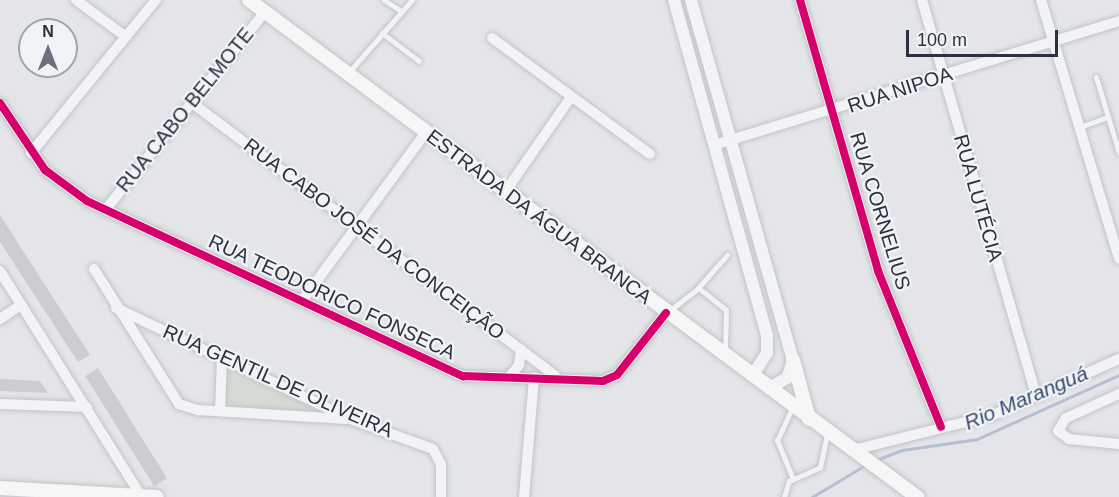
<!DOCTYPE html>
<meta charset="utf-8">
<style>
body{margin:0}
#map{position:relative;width:1119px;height:497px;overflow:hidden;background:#e3e5e8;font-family:Arial,sans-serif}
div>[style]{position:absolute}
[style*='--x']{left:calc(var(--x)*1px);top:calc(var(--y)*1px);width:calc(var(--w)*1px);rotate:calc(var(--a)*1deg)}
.green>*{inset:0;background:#d3dbd4}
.stream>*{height:3px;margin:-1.5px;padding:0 1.5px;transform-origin:1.5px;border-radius:1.5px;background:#b4bfd0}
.building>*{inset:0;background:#cccdd0;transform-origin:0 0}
.roads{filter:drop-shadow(0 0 2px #c2c3c6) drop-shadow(0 0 2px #c2c3c6)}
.service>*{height:5px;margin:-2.5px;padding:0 2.5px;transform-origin:2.5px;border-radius:2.5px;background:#f2f3f5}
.minor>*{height:10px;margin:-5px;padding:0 5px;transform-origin:5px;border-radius:5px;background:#f2f3f5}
.tertiary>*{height:12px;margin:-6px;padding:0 6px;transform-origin:6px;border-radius:6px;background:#f2f3f5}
.secondary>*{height:14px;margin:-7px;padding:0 7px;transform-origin:7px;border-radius:7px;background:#f6f6f7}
.cycleway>*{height:8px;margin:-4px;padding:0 4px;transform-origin:4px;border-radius:4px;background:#d6006c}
span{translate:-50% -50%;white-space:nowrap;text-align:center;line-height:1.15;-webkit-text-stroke:4.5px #f1f3f7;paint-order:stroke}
.street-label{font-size:20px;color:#2c313f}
.water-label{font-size:21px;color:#394d6f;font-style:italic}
.north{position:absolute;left:18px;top:18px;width:60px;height:60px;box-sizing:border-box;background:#f1f3f7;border:2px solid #a2a5ad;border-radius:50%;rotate:0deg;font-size:16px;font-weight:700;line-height:24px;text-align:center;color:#2c313f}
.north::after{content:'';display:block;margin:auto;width:21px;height:27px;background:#6c707a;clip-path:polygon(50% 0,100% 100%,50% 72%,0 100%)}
.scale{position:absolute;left:906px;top:30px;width:152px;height:27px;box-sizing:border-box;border:3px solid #2c313f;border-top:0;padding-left:8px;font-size:18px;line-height:21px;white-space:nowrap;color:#2c313f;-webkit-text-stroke:4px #f1f3f7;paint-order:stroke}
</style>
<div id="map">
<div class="green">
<div style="clip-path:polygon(222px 358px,353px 420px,220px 411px)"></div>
</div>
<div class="stream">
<div style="--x:876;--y:460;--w:28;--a:-21"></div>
<div style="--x:902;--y:450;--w:76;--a:-8.3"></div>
<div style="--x:977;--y:439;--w:156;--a:-24.3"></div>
<div style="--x:812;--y:497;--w:64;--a:-31"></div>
</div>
<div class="building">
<div style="clip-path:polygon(0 215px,90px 355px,78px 362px,0 242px)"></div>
<div style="left:98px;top:368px;width:130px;height:15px;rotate:58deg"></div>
<div style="clip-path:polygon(0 379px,40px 381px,48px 393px,0 391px)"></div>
</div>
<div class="roads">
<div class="service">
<div style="--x:384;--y:0;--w:20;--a:33"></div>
<div style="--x:382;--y:33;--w:46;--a:37.1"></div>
<div style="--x:348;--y:73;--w:97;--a:-48.8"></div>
<div style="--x:1096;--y:77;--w:79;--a:73.2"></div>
<div style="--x:1080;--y:127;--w:30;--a:-20"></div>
<div style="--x:698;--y:288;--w:44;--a:-48.7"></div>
<div style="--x:669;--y:311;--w:37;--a:-38"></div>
<div style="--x:698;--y:288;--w:9;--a:36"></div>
<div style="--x:705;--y:293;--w:27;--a:39"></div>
<div style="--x:726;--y:310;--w:41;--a:91.4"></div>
<div style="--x:793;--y:406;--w:38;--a:115"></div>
<div style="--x:777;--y:440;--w:42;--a:67.7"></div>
<div style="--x:784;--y:497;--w:17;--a:-73"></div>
<div style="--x:789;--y:481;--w:34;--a:-24"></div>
<div style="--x:820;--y:467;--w:35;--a:-78"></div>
</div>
<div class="minor">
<div style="--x:76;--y:0;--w:62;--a:36.5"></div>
<div style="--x:800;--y:0;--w:282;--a:73.9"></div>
<div style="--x:878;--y:271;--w:168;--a:68"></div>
<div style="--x:922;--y:0;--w:411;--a:73.9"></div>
<div style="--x:1041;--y:0;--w:270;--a:73.2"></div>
<div style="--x:492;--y:38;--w:196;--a:36.3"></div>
<div style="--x:0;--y:103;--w:81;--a:56.1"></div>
<div style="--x:45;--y:170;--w:52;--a:36.4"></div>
<div style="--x:87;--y:201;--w:415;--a:25"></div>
<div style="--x:463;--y:376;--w:140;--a:2"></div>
<div style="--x:603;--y:381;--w:15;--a:-23"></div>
<div style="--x:617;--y:375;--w:79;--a:-51.7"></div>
<div style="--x:192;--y:103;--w:454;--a:36.9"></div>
<div style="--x:714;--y:145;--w:424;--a:-17"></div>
<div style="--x:31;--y:153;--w:198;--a:-50.8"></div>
<div style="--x:505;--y:192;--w:116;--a:-55.2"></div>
<div style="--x:106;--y:209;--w:253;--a:-51.1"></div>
<div style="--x:94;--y:269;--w:160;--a:57.8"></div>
<div style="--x:179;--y:404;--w:20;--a:18"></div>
<div style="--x:198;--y:410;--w:148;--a:3.5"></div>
<div style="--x:0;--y:271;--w:266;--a:57.9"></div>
<div style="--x:302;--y:301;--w:210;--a:-53.7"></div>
<div style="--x:116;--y:308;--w:262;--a:25.3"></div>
<div style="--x:353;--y:420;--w:85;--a:19.9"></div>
<div style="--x:433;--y:449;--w:18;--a:63"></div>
<div style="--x:441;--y:465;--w:32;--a:90"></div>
<div style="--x:0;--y:319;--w:25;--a:-34"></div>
<div style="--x:509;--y:377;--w:16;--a:-50"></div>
<div style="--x:519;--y:365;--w:16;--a:-83"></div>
<div style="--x:1119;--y:394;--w:58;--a:155.6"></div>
<div style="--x:1066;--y:418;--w:15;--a:122"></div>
<div style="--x:1058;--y:431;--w:14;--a:36"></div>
<div style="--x:1069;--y:439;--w:50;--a:5.7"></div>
<div style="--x:0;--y:404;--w:87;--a:2"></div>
<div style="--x:220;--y:411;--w:53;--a:-87.8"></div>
<div style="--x:854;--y:450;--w:143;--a:-14.1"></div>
<div style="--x:993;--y:415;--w:138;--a:-24"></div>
<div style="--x:524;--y:497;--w:120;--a:-85.2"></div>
</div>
<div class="tertiary">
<div style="--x:674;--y:0;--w:349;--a:74.5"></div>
<div style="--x:767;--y:336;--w:17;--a:90"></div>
<div style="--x:767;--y:353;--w:27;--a:123"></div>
<div style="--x:691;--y:0;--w:374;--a:74.2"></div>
<div style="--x:793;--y:360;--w:19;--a:108"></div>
<div style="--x:787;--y:378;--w:21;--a:151"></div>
</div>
<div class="secondary">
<div style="--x:249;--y:0;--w:833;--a:36.65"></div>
<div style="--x:793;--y:360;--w:61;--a:74.8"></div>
<div style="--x:0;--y:488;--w:157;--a:3.3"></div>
</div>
</div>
<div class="cycleway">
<div style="--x:800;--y:0;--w:282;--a:73.9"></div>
<div style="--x:878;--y:271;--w:168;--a:68"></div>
<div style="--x:0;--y:103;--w:81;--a:56.1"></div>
<div style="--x:45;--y:170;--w:52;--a:36.4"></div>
<div style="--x:87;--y:201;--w:415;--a:25"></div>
<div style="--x:463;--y:376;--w:140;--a:2"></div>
<div style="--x:603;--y:381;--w:15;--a:-23"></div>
<div style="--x:617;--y:375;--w:79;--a:-51.7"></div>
</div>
<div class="street-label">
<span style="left:900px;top:90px;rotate:-18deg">RUA NIPOA</span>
<span style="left:185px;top:110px;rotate:-51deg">RUA CABO BELMOTE</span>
<span style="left:978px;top:198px;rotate:74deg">RUA LUTÉCIA</span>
<span style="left:880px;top:211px;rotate:73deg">RUA CORNELIUS</span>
<span style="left:539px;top:217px;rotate:37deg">ESTRADA DA ÁGUA BRANCA</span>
<span style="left:374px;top:239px;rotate:37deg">RUA CABO JOSÉ DA CONCEIÇÃO</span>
<span style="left:332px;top:297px;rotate:25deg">RUA TEODORICO FONSECA</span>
<span style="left:278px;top:381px;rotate:24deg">RUA GENTIL DE OLIVEIRA</span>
</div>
<div class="water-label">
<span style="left:1026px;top:398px;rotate:-23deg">Rio Maranguá</span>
</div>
<div class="north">N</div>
<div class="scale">100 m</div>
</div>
